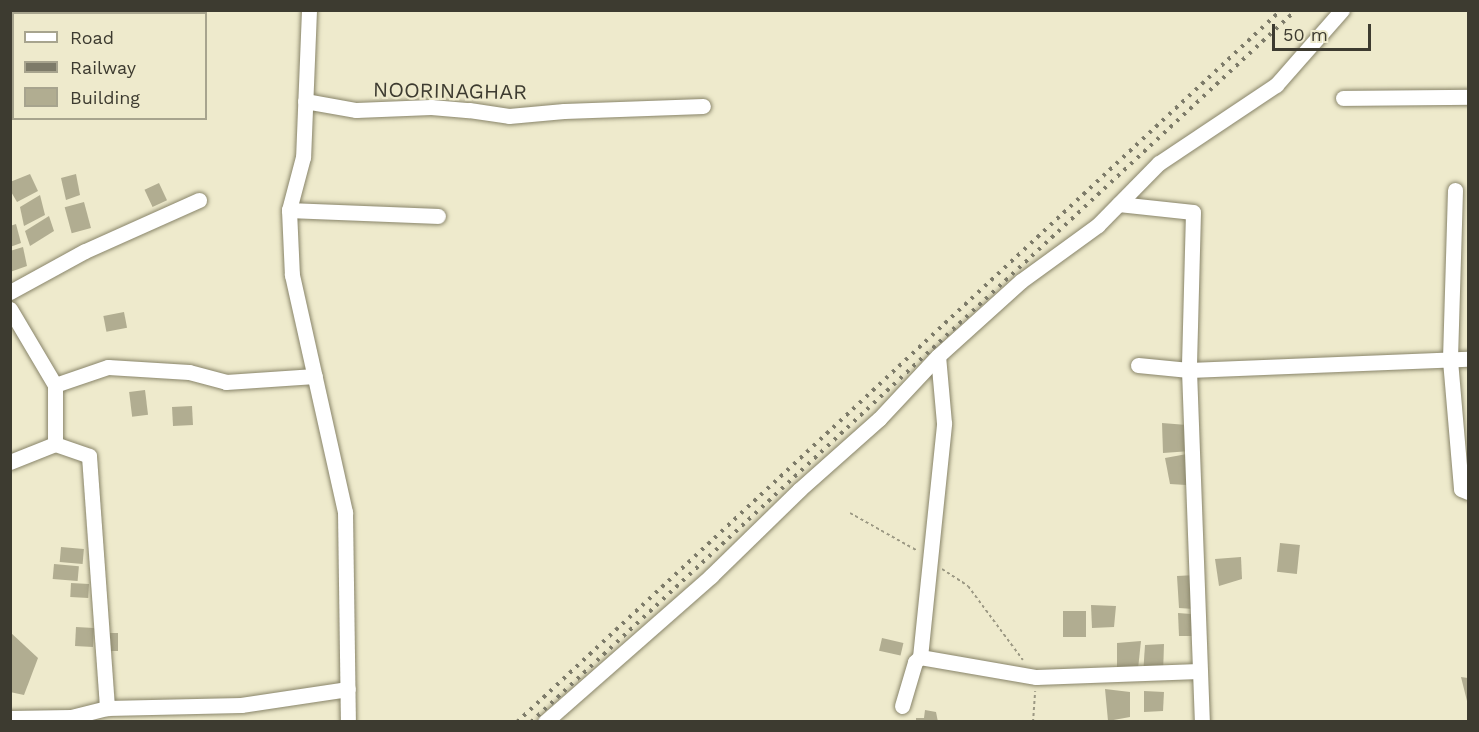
<!DOCTYPE html>
<style>
body{margin:0}
#map{position:relative;width:1479px;height:732px;overflow:hidden;background:#eeeacc;font-family:"Work Sans",sans-serif}
div>[style]{position:absolute}
[style*='--x']{left:calc(var(--x)*1px);top:calc(var(--y)*1px);width:calc(var(--w)*1px);rotate:calc(var(--a)*1deg)}
.building>*{inset:0;background:#b1ad91;transform-origin:0 0}
.path>*{height:2px;margin-top:-1px;transform-origin:0;background:repeating-linear-gradient(90deg,#9b9883 0 3px,transparent 0 6px)}
.roads{filter:drop-shadow(0 0 2px #888469) drop-shadow(0 0 2px #888469)}
.minor>*{height:15px;margin:-7.5px;padding:0 7.5px;transform-origin:7.5px;border-radius:7.5px;background:#fff}
.rail>*{height:4px;margin-top:-2px;transform-origin:0;background:repeating-linear-gradient(90deg,#7d7b69 0 3px,transparent 0 9px)}
span{translate:-50% -50%;white-space:nowrap;text-align:center;line-height:1.15;-webkit-text-stroke:4.5px #eeeacc;paint-order:stroke}
.street-label{font-size:21px;color:#3d3b30}
.frame{position:absolute;inset:0;border:12px solid #3d3b30;pointer-events:none}
.legend{position:absolute;left:12px;top:12px;width:195px;height:108px;box-sizing:border-box;background:#eeeacc;border:2px solid #a7a48e;margin:0;padding:8px 10px;list-style:none;font-size:18px;color:#3d3b30}
.legend li{display:flex;align-items:center;gap:12px;height:30px}
.legend b{width:30px;border:2px solid #a7a48e}
.scale{position:absolute;left:1272px;top:24px;width:99px;height:27px;box-sizing:border-box;border:3px solid #3d3b30;border-top:0;padding-left:8px;font-size:18px;line-height:21px;white-space:nowrap;color:#3d3b30;-webkit-text-stroke:4px #eeeacc;paint-order:stroke}
</style>
<div id="map">
<div class="building">
<div style="clip-path:polygon(30px 174px,38px 191px,17px 202px,10px 190px,10px 182px)"></div>
<div style="clip-path:polygon(76px 174px,80px 195px,66px 200px,61px 178px)"></div>
<div style="left:159px;top:183px;width:19px;height:16px;rotate:65deg"></div>
<div style="clip-path:polygon(40px 195px,45px 215px,24px 226px,20px 207px)"></div>
<div style="left:84px;top:202px;width:27px;height:20px;rotate:75deg"></div>
<div style="clip-path:polygon(49px 216px,54px 231px,30px 246px,25px 231px)"></div>
<div style="clip-path:polygon(16px 224px,21px 243px,10px 247px,10px 226px)"></div>
<div style="clip-path:polygon(23px 247px,27px 266px,10px 272px,10px 251px)"></div>
<div style="left:124px;top:312px;width:16px;height:21px;rotate:79deg"></div>
<div style="left:145px;top:390px;width:25px;height:16px;rotate:83deg"></div>
<div style="left:192px;top:406px;width:19px;height:20px;rotate:87deg"></div>
<div style="clip-path:polygon(1162px 423px,1187px 425px,1191px 451px,1163px 453px)"></div>
<div style="clip-path:polygon(1187px 454px,1186px 485px,1170px 484px,1165px 458px)"></div>
<div style="left:1280px;top:543px;width:20px;height:29px;rotate:6deg"></div>
<div style="left:61px;top:547px;width:23px;height:15px;rotate:5deg"></div>
<div style="clip-path:polygon(1241px 557px,1242px 579px,1219px 586px,1215px 559px)"></div>
<div style="left:54px;top:564px;width:25px;height:15px;rotate:5deg"></div>
<div style="clip-path:polygon(1196px 575px,1194px 609px,1179px 608px,1177px 576px)"></div>
<div style="left:71px;top:583px;width:18px;height:14px;rotate:3deg"></div>
<div style="clip-path:polygon(1091px 605px,1116px 606px,1114px 627px,1092px 628px)"></div>
<div style="left:1086px;top:611px;width:26px;height:23px;rotate:90deg"></div>
<div style="clip-path:polygon(1178px 613px,1191px 614px,1193px 636px,1179px 636px)"></div>
<div style="left:76px;top:627px;width:18px;height:19px;rotate:3deg"></div>
<div style="clip-path:polygon(10px 632px,38px 658px,24px 695px,10px 692px)"></div>
<div style="left:101px;top:633px;width:17px;height:18px"></div>
<div style="left:882px;top:638px;width:22px;height:13px;rotate:13deg"></div>
<div style="clip-path:polygon(1141px 641px,1138px 669px,1117px 669px,1117px 643px)"></div>
<div style="clip-path:polygon(1164px 644px,1163px 674px,1143px 675px,1145px 645px)"></div>
<div style="clip-path:polygon(1461px 677px,1468px 678px,1468px 701px,1467px 701px)"></div>
<div style="clip-path:polygon(1105px 689px,1130px 692px,1130px 717px,1108px 721px)"></div>
<div style="clip-path:polygon(1144px 691px,1164px 692px,1163px 711px,1144px 712px)"></div>
<div style="clip-path:polygon(925px 710px,936px 712px,938px 722px,916px 722px,916px 718px,924px 718px)"></div>
</div>
<div class="path">
<div style="--x:850;--y:513;--w:76;--a:29.3"></div>
<div style="--x:942;--y:569;--w:31;--a:33"></div>
<div style="--x:968;--y:586;--w:92;--a:53.4"></div>
<div style="--x:1033;--y:722;--w:31;--a:-86"></div>
</div>
<div class="roads">
<div class="minor">
<div style="--x:309;--y:10;--w:147;--a:92.3"></div>
<div style="--x:303;--y:157;--w:55;--a:104.8"></div>
<div style="--x:289;--y:210;--w:65;--a:87.4"></div>
<div style="--x:292;--y:275;--w:243;--a:77.4"></div>
<div style="--x:345;--y:512;--w:210;--a:89.2"></div>
<div style="--x:1343;--y:98;--w:125;--a:-0.5"></div>
<div style="--x:305;--y:101;--w:52;--a:10"></div>
<div style="--x:356;--y:110;--w:75;--a:-2.3"></div>
<div style="--x:431;--y:107;--w:38;--a:5"></div>
<div style="--x:469;--y:110;--w:40;--a:8.5"></div>
<div style="--x:509;--y:116;--w:55;--a:-5.2"></div>
<div style="--x:564;--y:111;--w:139;--a:-2.1"></div>
<div style="--x:1455;--y:190;--w:170;--a:91.7"></div>
<div style="--x:1450;--y:360;--w:129;--a:85.1"></div>
<div style="--x:1461;--y:489;--w:8;--a:23"></div>
<div style="--x:1119;--y:204;--w:74;--a:6.2"></div>
<div style="--x:1193;--y:212;--w:158;--a:91.5"></div>
<div style="--x:1189;--y:370;--w:352;--a:87.9"></div>
<div style="--x:289;--y:210;--w:149;--a:2.3"></div>
<div style="--x:10;--y:292;--w:85;--a:-28.7"></div>
<div style="--x:85;--y:251;--w:125;--a:-24.1"></div>
<div style="--x:10;--y:309;--w:88;--a:59.4"></div>
<div style="--x:55;--y:385;--w:59;--a:90"></div>
<div style="--x:55;--y:444;--w:48;--a:158.2"></div>
<div style="--x:1138;--y:365;--w:51;--a:5.6"></div>
<div style="--x:1189;--y:370;--w:279;--a:-2.3"></div>
<div style="--x:55;--y:385;--w:56;--a:-18.8"></div>
<div style="--x:108;--y:367;--w:81;--a:3.5"></div>
<div style="--x:189;--y:372;--w:38;--a:15"></div>
<div style="--x:226;--y:382;--w:89;--a:-3.9"></div>
<div style="--x:55;--y:444;--w:36;--a:19"></div>
<div style="--x:89;--y:456;--w:253;--a:85.9"></div>
<div style="--x:920;--y:657;--w:118;--a:9.8"></div>
<div style="--x:1036;--y:677;--w:163;--a:-2.1"></div>
<div style="--x:902;--y:706;--w:46;--a:-73.5"></div>
<div style="--x:915;--y:662;--w:7;--a:-45"></div>
<div style="--x:920;--y:657;--w:235;--a:-84.1"></div>
<div style="--x:944;--y:423;--w:67;--a:-95.1"></div>
<div style="--x:10;--y:718;--w:61;--a:-0.9"></div>
<div style="--x:71;--y:717;--w:37;--a:-14"></div>
<div style="--x:107;--y:708;--w:134;--a:-1.3"></div>
<div style="--x:241;--y:705;--w:108;--a:-8.5"></div>
<div style="--x:545;--y:722;--w:221;--a:-41.3"></div>
<div style="--x:711;--y:576;--w:123;--a:-44.3"></div>
<div style="--x:799;--y:490;--w:107;--a:-41.6"></div>
<div style="--x:879;--y:419;--w:86;--a:-46.9"></div>
<div style="--x:938;--y:356;--w:112;--a:-42.1"></div>
<div style="--x:1021;--y:281;--w:95;--a:-36"></div>
<div style="--x:1098;--y:225;--w:87;--a:-45.5"></div>
<div style="--x:1159;--y:163;--w:141;--a:-33.7"></div>
<div style="--x:1276;--y:85;--w:100;--a:-48.7"></div>
</div>
</div>
<div class="rail">
<div style="--x:517;--y:722;--w:1044;--a:-42.98"></div>
<div style="--x:531;--y:722;--w:1045;--a:-42.94"></div>
</div>
<div class="street-label">
<span style="left:450px;top:91px;rotate:1deg">NOORINAGHAR</span>
</div>
<div class="frame"></div>
<ul class="legend">
<li><b style="height:8px;background:#fff"></b>Road</li>
<li><b style="height:8px;background:#7d7b69"></b>Railway</li>
<li><b style="height:16px;background:#b1ad91"></b>Building</li>
</ul>
<div class="scale">50 m</div>
</div>
